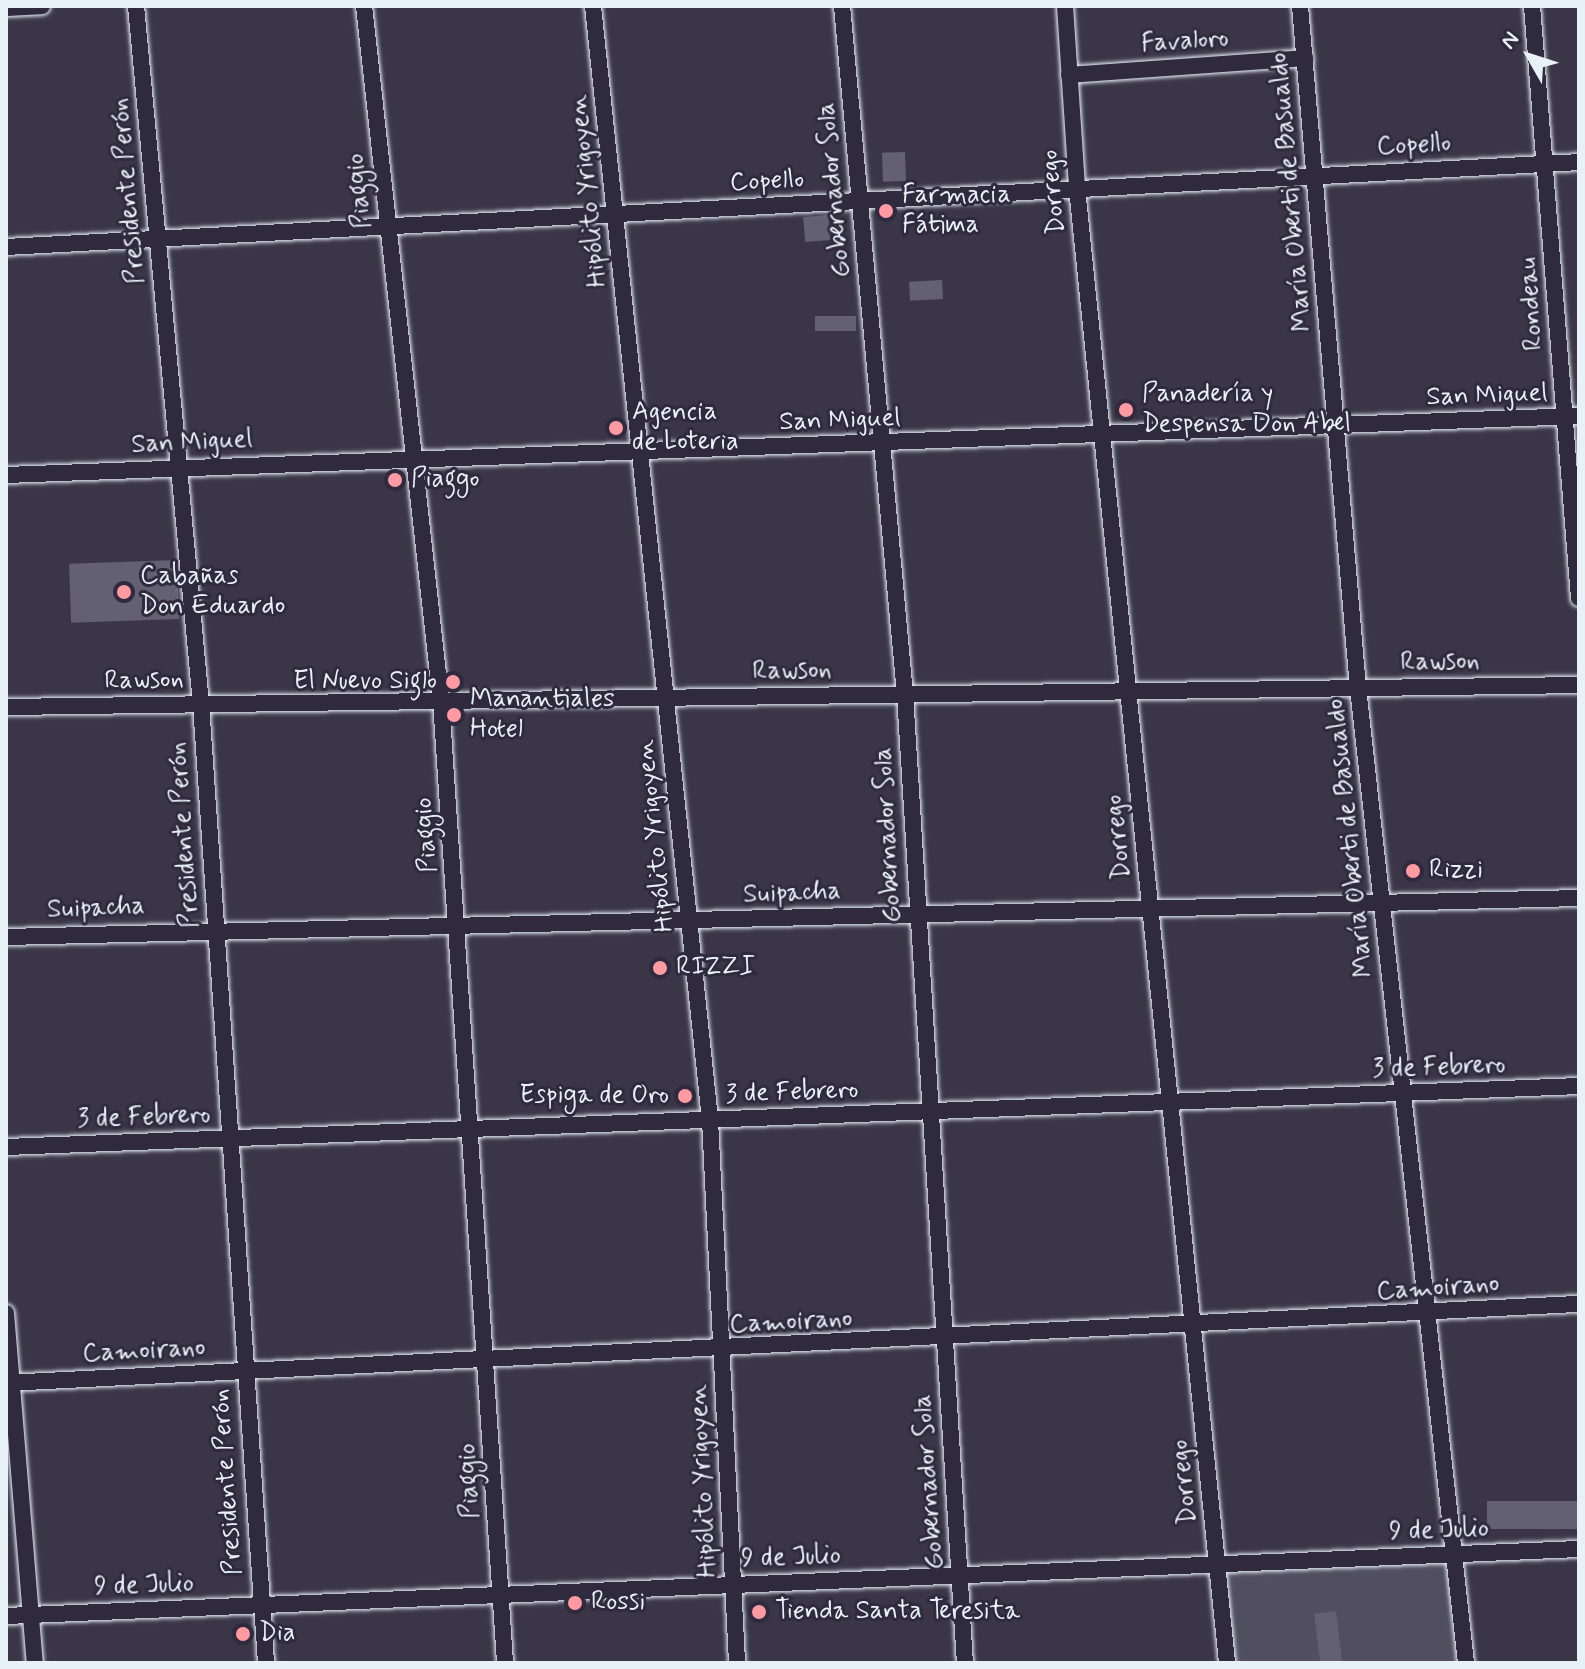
<!DOCTYPE html>
<meta charset="utf-8">
<style>
body{margin:0}
#map{position:relative;width:1585px;height:1669px;overflow:hidden;background:#3a3648;font-family:Mynerve,sans-serif}
div>[style]{position:absolute}
[style*='--x']{left:calc(var(--x)*1px);top:calc(var(--y)*1px);width:calc(var(--w)*1px);rotate:calc(var(--a)*1deg)}
.green>*{inset:0;background:#504e5f}
.building>*{inset:0;background:#636171;transform-origin:0 0}
.roads{filter:drop-shadow(0 0 2px #e8f1f8) drop-shadow(0 0 2px #e8f1f8)}
.minor>*{height:16px;margin:-8px;padding:0 8px;transform-origin:8px;border-radius:8px;background:#2f2a3d}
.dots>*{width:22px;height:22px;translate:-50% -50%;box-sizing:border-box;border:4px solid #2f2a3d;border-radius:50%}
span{translate:-50% -50%;white-space:nowrap;text-align:center;line-height:1.15;-webkit-text-stroke:6px #2f2a3d;paint-order:stroke}
.street-label{font-size:26px;color:#e8f1f8}
.poi-label{font-size:26px;color:#e8f1f8}
.left{translate:0 -50%;text-align:left}
.right{translate:-100% -50%;text-align:right}
.frame{position:absolute;inset:0;border:8px solid #e8f1f8;pointer-events:none}
.north{position:absolute;left:1489px;top:16px;width:80px;height:80px;-webkit-text-stroke:6px #2f2a3d;paint-order:stroke;rotate:309deg;font-size:22px;font-weight:700;line-height:32px;text-align:center;color:#e8f1f8}
.north::after{content:'';display:block;margin:auto;width:28px;height:36px;background:#e8f1f8;clip-path:polygon(50% 0,100% 100%,50% 72%,0 100%)}
</style>
<div id="map">
<div class="green">
<div style="clip-path:polygon(1454px 1554px,1466px 1663px,1227px 1663px,1217px 1564px)"></div>
</div>
<div class="building">
<div style="left:905px;top:152px;width:29px;height:23px;rotate:88deg"></div>
<div style="left:828px;top:215px;width:25px;height:25px;rotate:85deg"></div>
<div style="left:942px;top:280px;width:19px;height:33px;rotate:87deg"></div>
<div style="left:815px;top:316px;width:41px;height:15px"></div>
<div style="left:177px;top:560px;width:59px;height:108px;rotate:88deg"></div>
<div style="left:1579px;top:1501px;width:28px;height:92px;rotate:90deg"></div>
<div style="left:1336px;top:1611px;width:52px;height:22px;rotate:83deg"></div>
</div>
<div class="roads">
<div class="minor">
<div style="--x:136;--y:6;--w:701;--a:84.68"></div>
<div style="--x:201;--y:704;--w:961;--a:86.12"></div>
<div style="--x:364;--y:6;--w:699;--a:83.68"></div>
<div style="--x:441;--y:701;--w:964;--a:86.19"></div>
<div style="--x:593;--y:6;--w:1120;--a:84"></div>
<div style="--x:710;--y:1120;--w:544;--a:87.15"></div>
<div style="--x:842;--y:6;--w:691;--a:84.77"></div>
<div style="--x:905;--y:694;--w:971;--a:86.46"></div>
<div style="--x:1065;--y:6;--w:182;--a:86.2"></div>
<div style="--x:1077;--y:188;--w:1483;--a:84.19"></div>
<div style="--x:1300;--y:6;--w:684;--a:85.14"></div>
<div style="--x:1358;--y:688;--w:981;--a:83.68"></div>
<div style="--x:1532;--y:6;--w:594;--a:85.46"></div>
<div style="--x:6;--y:8;--w:36;--a:-3"></div>
<div style="--x:1069;--y:75;--w:237;--a:-4.1"></div>
<div style="--x:6;--y:247;--w:1575;--a:-3.09"></div>
<div style="--x:6;--y:475;--w:1574;--a:-2.15"></div>
<div style="--x:6;--y:707;--w:1573;--a:-0.8"></div>
<div style="--x:6;--y:937;--w:1573;--a:-1.42"></div>
<div style="--x:6;--y:1147;--w:1574;--a:-2.22"></div>
<div style="--x:6;--y:1313;--w:351;--a:85.3"></div>
<div style="--x:6;--y:1383;--w:1575;--a:-2.88"></div>
<div style="--x:6;--y:1616;--w:1574;--a:-2.44"></div>
</div>
</div>
<div class="dots">
<div style="left:886px;top:211px;background:#ff9aa2"></div>
<div style="left:1126px;top:410px;background:#ff9aa2"></div>
<div style="left:616px;top:428px;background:#ff9aa2"></div>
<div style="left:395px;top:480px;background:#ff9aa2"></div>
<div style="left:124px;top:592px;background:#ff9aa2"></div>
<div style="left:453px;top:682px;background:#ff9aa2"></div>
<div style="left:454px;top:715px;background:#ff9aa2"></div>
<div style="left:1413px;top:871px;background:#ff9aa2"></div>
<div style="left:660px;top:968px;background:#ff9aa2"></div>
<div style="left:685px;top:1096px;background:#ff9aa2"></div>
<div style="left:575px;top:1603px;background:#ff9aa2"></div>
<div style="left:759px;top:1612px;background:#ff9aa2"></div>
<div style="left:243px;top:1634px;background:#ff9aa2"></div>
</div>
<div class="street-label">
<span style="left:1185px;top:42px;rotate:-4deg">Favaloro</span>
<span style="left:1414px;top:146px;rotate:-3deg">Copello</span>
<span style="left:767px;top:182px;rotate:-3deg">Copello</span>
<span style="left:835px;top:190px;rotate:-95deg">Gobernador Sola</span>
<span style="left:129px;top:191px;rotate:-95deg">Presidente Perón</span>
<span style="left:360px;top:191px;rotate:-96deg">Piaggio</span>
<span style="left:589px;top:191px;rotate:-96deg">Hipólito Yrigoyen</span>
<span style="left:1054px;top:192px;rotate:-95deg">Dorrego</span>
<span style="left:1292px;top:192px;rotate:-95deg">María Oberti de Basualdo</span>
<span style="left:1532px;top:304px;rotate:-94deg">Rondeau</span>
<span style="left:1487px;top:396px;rotate:-2deg">San Miguel</span>
<span style="left:840px;top:421px;rotate:-2deg">San Miguel</span>
<span style="left:192px;top:443px;rotate:-3deg">San Miguel</span>
<span style="left:1440px;top:663px;rotate:-1deg">Rawson</span>
<span style="left:792px;top:672px;rotate:-1deg">Rawson</span>
<span style="left:144px;top:681px;rotate:-1deg">Rawson</span>
<span style="left:185px;top:835px;rotate:-94deg">Presidente Perón</span>
<span style="left:427px;top:835px;rotate:-94deg">Piaggio</span>
<span style="left:889px;top:835px;rotate:-93deg">Gobernador Sola</span>
<span style="left:656px;top:836px;rotate:-96deg">Hipólito Yrigoyen</span>
<span style="left:1119px;top:837px;rotate:-96deg">Dorrego</span>
<span style="left:1351px;top:838px;rotate:-96deg">María Oberti de Basualdo</span>
<span style="left:792px;top:894px;rotate:-2deg">Suipacha</span>
<span style="left:96px;top:909px;rotate:-2deg">Suipacha</span>
<span style="left:1439px;top:1068px;rotate:-2deg">3 de Febrero</span>
<span style="left:792px;top:1093px;rotate:-2deg">3 de Febrero</span>
<span style="left:144px;top:1118px;rotate:-2deg">3 de Febrero</span>
<span style="left:1438px;top:1289px;rotate:-4deg">Camoirano</span>
<span style="left:791px;top:1323px;rotate:-3deg">Camoirano</span>
<span style="left:144px;top:1352px;rotate:-3deg">Camoirano</span>
<span style="left:470px;top:1481px;rotate:-93deg">Piaggio</span>
<span style="left:704px;top:1481px;rotate:-93deg">Hipólito Yrigoyen</span>
<span style="left:228px;top:1482px;rotate:-94deg">Presidente Perón</span>
<span style="left:930px;top:1482px;rotate:-94deg">Gobernador Sola</span>
<span style="left:1185px;top:1482px;rotate:-96deg">Dorrego</span>
<span style="left:1439px;top:1531px;rotate:-2deg">9 de Julio</span>
<span style="left:791px;top:1558px;rotate:-2deg">9 de Julio</span>
<span style="left:144px;top:1586px;rotate:-2deg">9 de Julio</span>
</div>
<div class="poi-label">
<span class="left" style="left:902px;top:211px">Farmacia<br>Fátima</span>
<span class="left" style="left:1142px;top:410px">Panadería y<br>Despensa Don Abel</span>
<span class="left" style="left:632px;top:428px">Agencia<br>de Loteria</span>
<span class="left" style="left:411px;top:480px">Piaggo</span>
<span class="left" style="left:140px;top:592px">Cabañas<br>Don Eduardo</span>
<span class="right" style="left:437px;top:682px">El Nuevo Siglo</span>
<span class="left" style="left:470px;top:715px">Manantiales<br>Hotel</span>
<span class="left" style="left:1429px;top:871px">Rizzi</span>
<span class="left" style="left:676px;top:968px">RIZZI</span>
<span class="right" style="left:669px;top:1096px">Espiga de Oro</span>
<span class="left" style="left:591px;top:1603px">Rossi</span>
<span class="left" style="left:775px;top:1612px">Tienda Santa Teresita</span>
<span class="left" style="left:259px;top:1634px">Dia</span>
</div>
<div class="frame"></div>
<div class="north">N</div>
</div>
